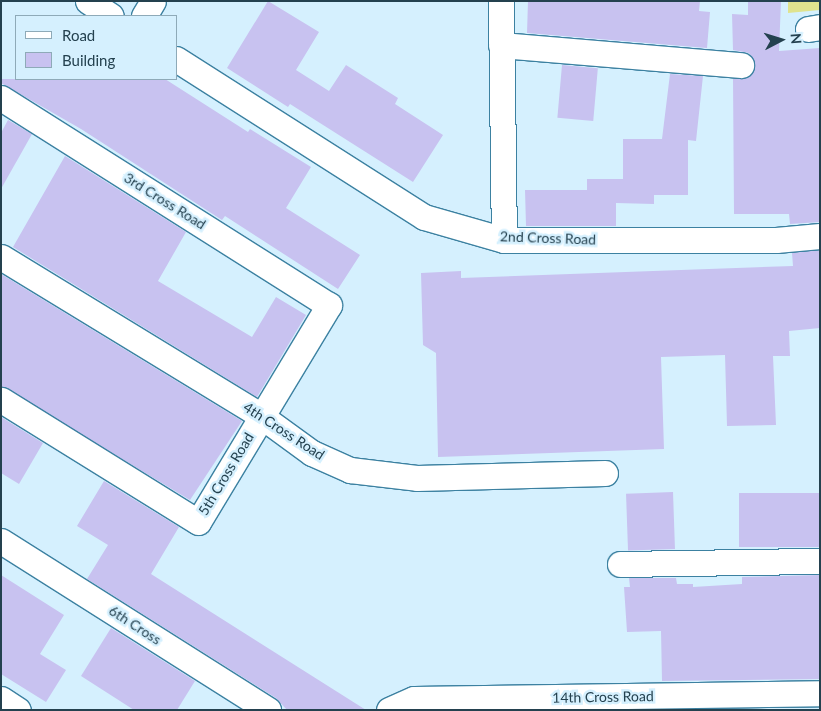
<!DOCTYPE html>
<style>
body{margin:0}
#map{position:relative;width:821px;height:711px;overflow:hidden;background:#d5f0fe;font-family:Lato,sans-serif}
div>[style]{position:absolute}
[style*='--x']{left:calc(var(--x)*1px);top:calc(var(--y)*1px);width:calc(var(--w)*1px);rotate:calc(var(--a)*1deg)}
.green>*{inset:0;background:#dfe38e}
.building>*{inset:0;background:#c8c2f0;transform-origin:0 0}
.roads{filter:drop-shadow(1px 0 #3c81a1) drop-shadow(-1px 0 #3c81a1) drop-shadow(0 1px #3c81a1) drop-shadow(0 -1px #3c81a1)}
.minor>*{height:25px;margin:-12.5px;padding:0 12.5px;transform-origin:12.5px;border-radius:12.5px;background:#fff}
span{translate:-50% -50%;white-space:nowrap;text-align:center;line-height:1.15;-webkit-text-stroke:5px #d5f0fe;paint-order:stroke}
.street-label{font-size:14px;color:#24414f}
.frame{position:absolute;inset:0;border:2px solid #24414f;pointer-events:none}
.legend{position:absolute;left:15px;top:15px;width:162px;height:65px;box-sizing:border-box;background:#d5f0fe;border:1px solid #8eaab8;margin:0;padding:6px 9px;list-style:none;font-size:15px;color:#24414f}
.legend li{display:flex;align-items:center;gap:10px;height:25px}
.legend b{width:25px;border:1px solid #8eaab8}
.north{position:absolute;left:756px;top:15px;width:50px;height:50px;-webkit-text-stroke:4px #d5f0fe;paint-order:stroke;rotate:85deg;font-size:14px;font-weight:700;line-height:20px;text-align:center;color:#24414f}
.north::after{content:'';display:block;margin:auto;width:18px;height:22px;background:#24414f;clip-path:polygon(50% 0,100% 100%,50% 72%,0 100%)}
</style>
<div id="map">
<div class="green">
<i style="clip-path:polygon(788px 1px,820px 1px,820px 10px,788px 13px)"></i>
</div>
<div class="building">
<i style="clip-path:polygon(268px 1px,319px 32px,296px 70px,329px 91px,346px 65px,398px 98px,395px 104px,443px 135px,413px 182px,290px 104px,288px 107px,227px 68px)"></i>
<i style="clip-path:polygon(528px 1px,700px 1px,699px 11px,710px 12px,707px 48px,527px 33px)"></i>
<i style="clip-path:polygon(748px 1px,781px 1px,779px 51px,820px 48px,820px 222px,790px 224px,789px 214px,734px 214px,733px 79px,748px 78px,755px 66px,749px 53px,733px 50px,732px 14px,748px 15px)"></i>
<i style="left:562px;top:65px;width:36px;height:53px;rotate:5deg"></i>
<i style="clip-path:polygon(670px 74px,703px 76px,696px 141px,688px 140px,688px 195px,654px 195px,654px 204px,616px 203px,616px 226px,526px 226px,525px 190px,587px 190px,587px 179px,623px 179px,623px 139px,662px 139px)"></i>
<i style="clip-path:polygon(1px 79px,165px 79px,248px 132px,250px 129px,311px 167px,286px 208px,360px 255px,338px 289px,225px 216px,222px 220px,81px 129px,1px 83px)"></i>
<i style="clip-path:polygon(8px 120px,32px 134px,1px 189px,1px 133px)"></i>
<i style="clip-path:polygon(65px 156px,186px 232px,158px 281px,252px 337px,276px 297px,306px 315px,257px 397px,13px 247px)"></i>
<i style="clip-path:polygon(820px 250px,820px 328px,789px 331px,790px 356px,773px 356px,776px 425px,727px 426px,725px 355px,661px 357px,664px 449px,438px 457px,436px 353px,423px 345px,421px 273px,461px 271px,461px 278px,793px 266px,792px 253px)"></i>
<i style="clip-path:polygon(1px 274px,242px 421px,190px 500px,1px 386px)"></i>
<i style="clip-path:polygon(1px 417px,43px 443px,19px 484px,1px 473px)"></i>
<i style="clip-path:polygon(104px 481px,179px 527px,151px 574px,366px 710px,287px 710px,276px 698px,87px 579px,108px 545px,77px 526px)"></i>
<i style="left:673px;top:492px;width:57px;height:47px;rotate:88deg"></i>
<i style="left:820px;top:493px;width:54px;height:81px;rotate:90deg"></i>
<i style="clip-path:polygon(1px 575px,64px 615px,40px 654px,66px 670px,46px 702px,1px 674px)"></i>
<i style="clip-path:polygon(820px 575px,820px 679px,662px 681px,661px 631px,627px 632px,624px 587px,630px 587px,629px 578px,676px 578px,677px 584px,693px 584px,693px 587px,742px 584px,742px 577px)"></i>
<i style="clip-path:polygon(111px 628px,195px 681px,177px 710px,134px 710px,81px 676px)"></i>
</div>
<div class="roads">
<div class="minor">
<i style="--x:88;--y:1;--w:27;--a:33"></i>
<i style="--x:501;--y:1;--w:239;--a:89.3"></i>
<i style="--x:144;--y:16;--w:17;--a:-59"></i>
<i style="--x:808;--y:29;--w:12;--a:-9"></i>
<i style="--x:501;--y:45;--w:241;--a:4.8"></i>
<i style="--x:176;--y:59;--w:294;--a:32.5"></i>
<i style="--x:424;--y:217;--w:83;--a:16"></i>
<i style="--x:504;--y:240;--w:272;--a:0"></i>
<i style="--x:776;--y:240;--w:44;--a:-5.2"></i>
<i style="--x:1;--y:98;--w:388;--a:32.3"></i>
<i style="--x:329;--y:305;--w:253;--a:121.1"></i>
<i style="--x:198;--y:522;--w:232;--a:-148.2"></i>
<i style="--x:1;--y:257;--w:305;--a:31.4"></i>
<i style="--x:261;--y:416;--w:63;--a:36"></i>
<i style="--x:312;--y:453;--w:42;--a:24.1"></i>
<i style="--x:350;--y:470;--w:67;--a:6.8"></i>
<i style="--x:417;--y:478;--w:188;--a:-1.5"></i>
<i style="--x:1;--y:541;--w:316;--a:32.3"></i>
<i style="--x:620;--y:564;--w:200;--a:-0.9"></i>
<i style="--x:1;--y:699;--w:20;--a:33"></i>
<i style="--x:389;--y:710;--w:27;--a:-24"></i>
<i style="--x:414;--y:699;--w:406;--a:-0.8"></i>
</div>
</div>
<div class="street-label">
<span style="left:165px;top:201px;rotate:32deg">3rd Cross Road</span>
<span style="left:548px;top:238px;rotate:2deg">2nd Cross Road</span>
<span style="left:284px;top:431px;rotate:33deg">4th Cross Road</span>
<span style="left:226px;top:474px;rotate:-59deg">5th Cross Road</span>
<span style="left:135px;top:625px;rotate:33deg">6th Cross</span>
<span style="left:603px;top:697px;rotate:-1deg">14th Cross Road</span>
</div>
<div class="frame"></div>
<ul class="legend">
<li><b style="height:6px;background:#fff"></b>Road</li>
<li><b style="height:14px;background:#c8c2f0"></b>Building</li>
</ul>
<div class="north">N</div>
</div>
